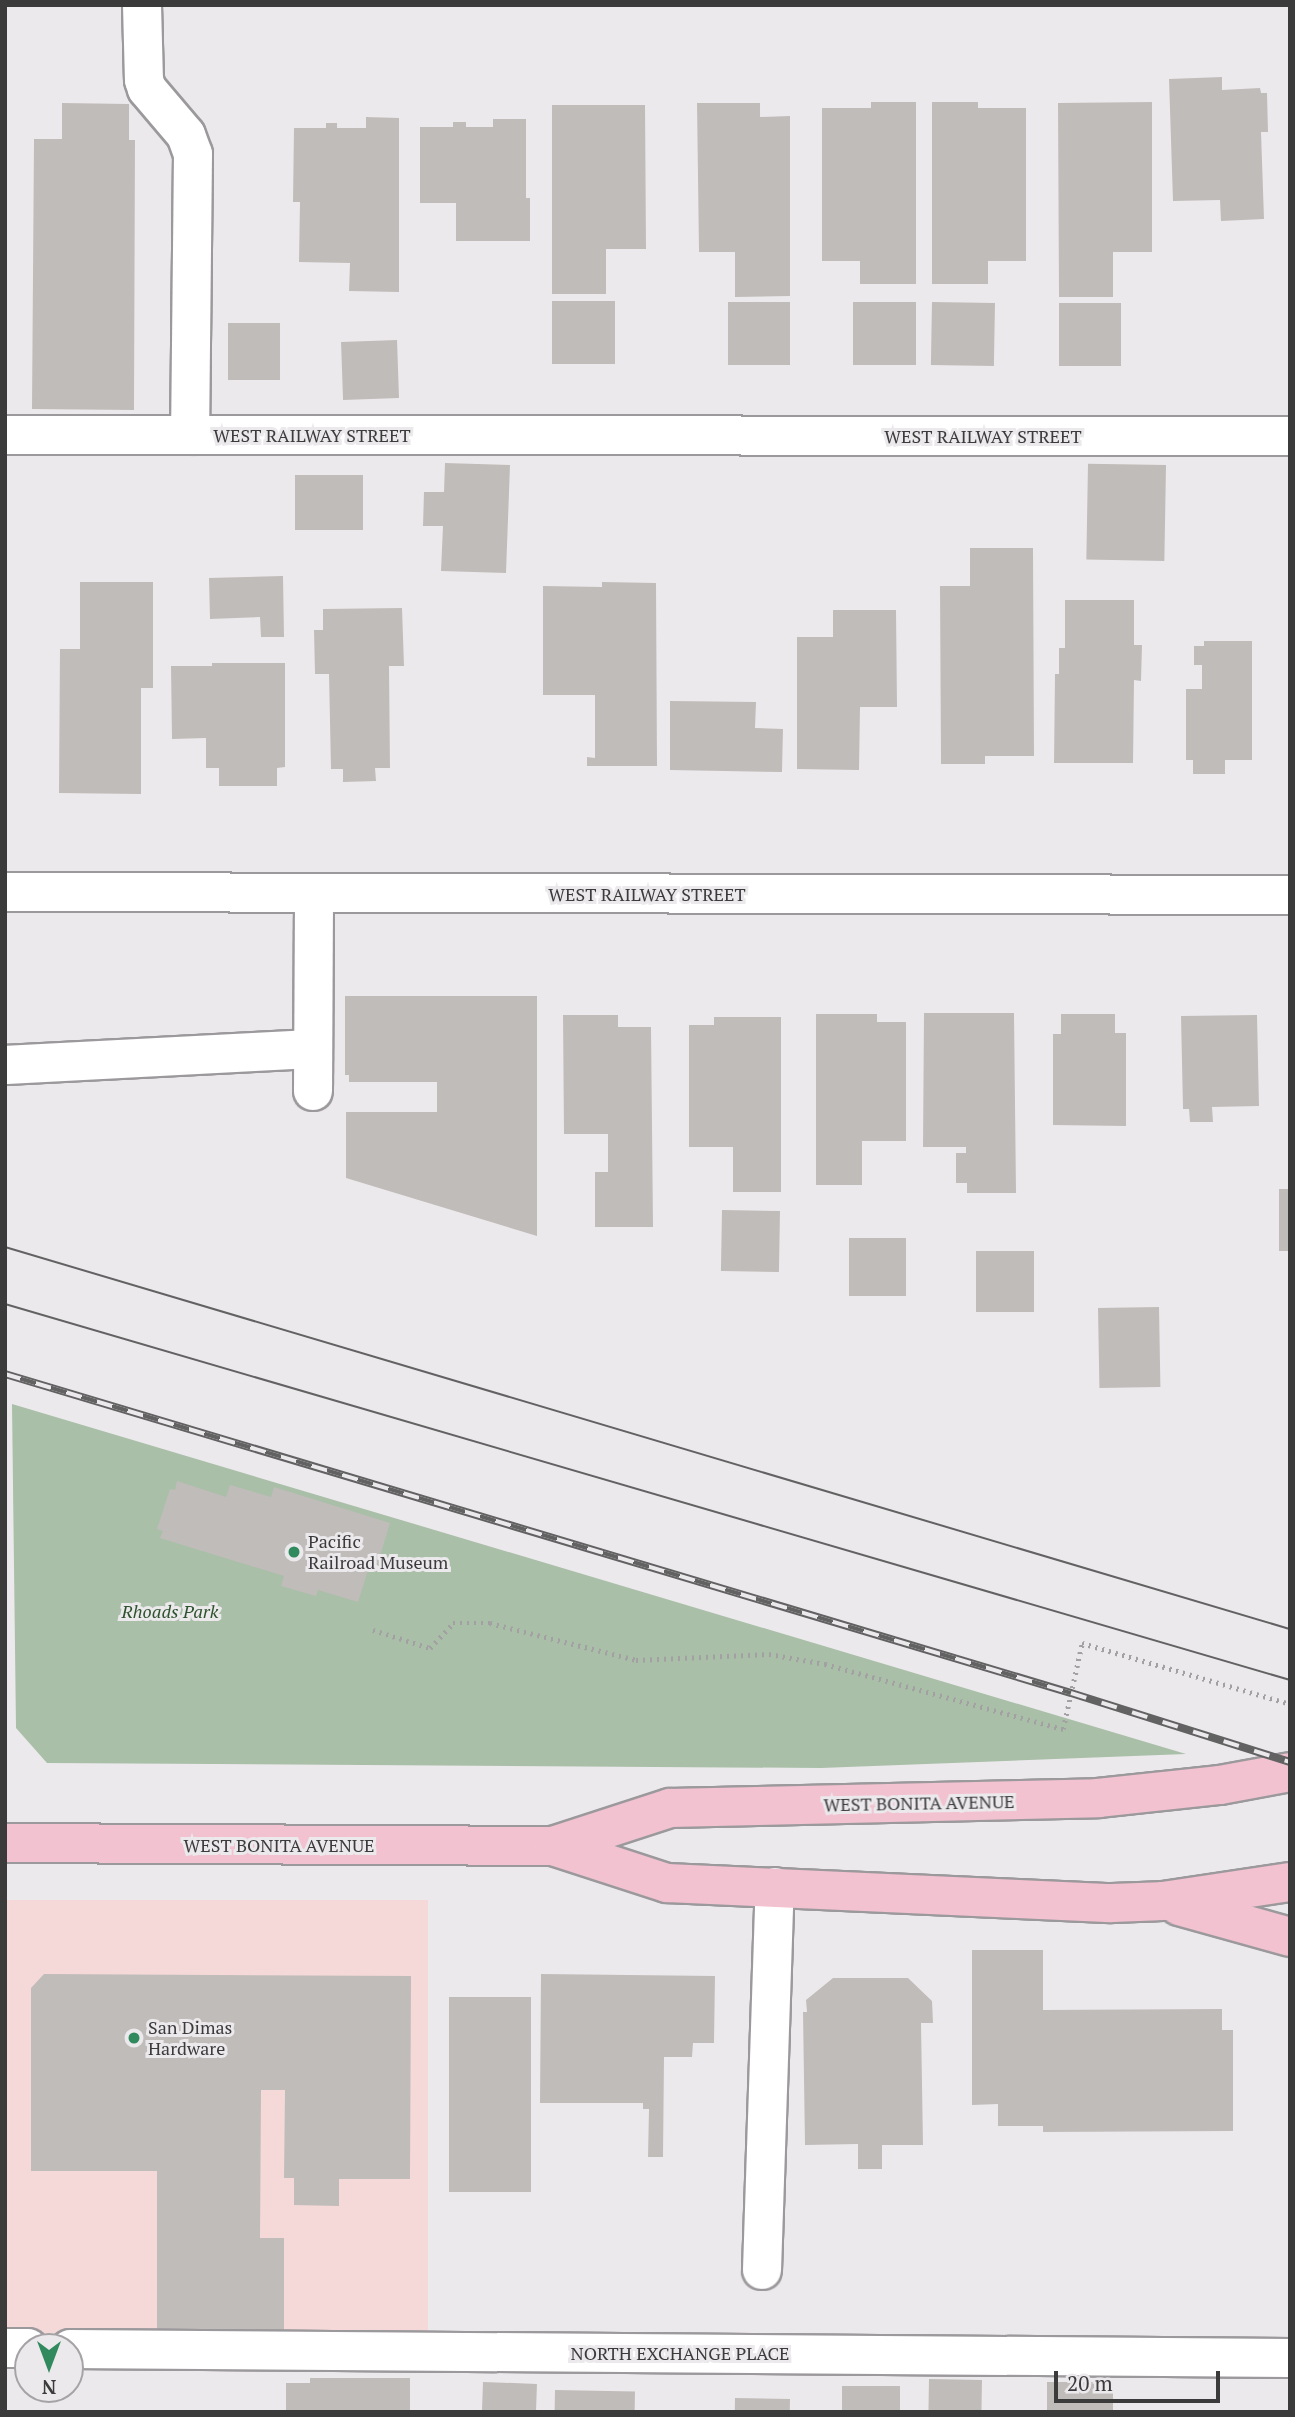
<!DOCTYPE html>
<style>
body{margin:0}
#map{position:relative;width:1295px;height:2417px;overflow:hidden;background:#ece9ec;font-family:"PT Serif",serif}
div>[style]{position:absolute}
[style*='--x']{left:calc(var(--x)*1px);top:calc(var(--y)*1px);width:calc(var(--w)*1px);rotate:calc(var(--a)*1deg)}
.commercial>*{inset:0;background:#f4d9d8;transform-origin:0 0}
.green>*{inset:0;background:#a9bfa8}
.building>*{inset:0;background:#c0bcb9;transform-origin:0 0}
.path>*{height:4.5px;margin-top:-2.25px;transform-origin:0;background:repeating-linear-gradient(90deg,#a2a0a2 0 2px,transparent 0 7px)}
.roads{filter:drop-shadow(2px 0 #9c999c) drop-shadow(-2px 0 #9c999c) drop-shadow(0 2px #9c999c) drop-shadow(0 -2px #9c999c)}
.minor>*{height:38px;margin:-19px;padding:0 19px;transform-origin:19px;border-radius:19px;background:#fff}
.major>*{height:38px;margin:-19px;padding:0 19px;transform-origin:19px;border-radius:19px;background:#f2c2d0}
.tram>*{height:2px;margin:-1px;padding:0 1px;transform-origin:1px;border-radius:1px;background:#636263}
.rail>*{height:8px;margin-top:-4px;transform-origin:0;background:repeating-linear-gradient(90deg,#ece9ec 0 16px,#636263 0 32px);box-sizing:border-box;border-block:2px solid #636263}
.dots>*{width:19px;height:19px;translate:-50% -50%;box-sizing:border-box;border:4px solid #ece9ec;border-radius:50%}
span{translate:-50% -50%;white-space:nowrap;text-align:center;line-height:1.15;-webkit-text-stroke:6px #ece9ec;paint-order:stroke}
.street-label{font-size:18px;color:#3c3b3c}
.poi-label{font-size:18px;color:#3c3b3c}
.left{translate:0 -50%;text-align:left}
.park-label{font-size:18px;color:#2d532d;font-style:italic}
.frame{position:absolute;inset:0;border:7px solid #3c3b3c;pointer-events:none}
.north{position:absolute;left:14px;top:2333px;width:70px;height:70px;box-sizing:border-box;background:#ece9ec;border:2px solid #a6a3a6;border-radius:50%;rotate:180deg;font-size:19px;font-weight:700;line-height:28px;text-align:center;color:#3c3b3c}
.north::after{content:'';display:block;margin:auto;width:24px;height:32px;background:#31895e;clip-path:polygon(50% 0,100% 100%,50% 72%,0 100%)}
.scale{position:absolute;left:1054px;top:2371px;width:166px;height:32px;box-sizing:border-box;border:4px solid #3c3b3c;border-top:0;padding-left:9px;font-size:21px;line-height:24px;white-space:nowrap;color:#3c3b3c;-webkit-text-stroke:5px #ece9ec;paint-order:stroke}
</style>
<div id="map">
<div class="commercial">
<i style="left:5px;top:1900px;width:423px;height:434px"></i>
</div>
<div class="green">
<i style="clip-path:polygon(12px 1404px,1186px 1754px,821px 1768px,47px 1763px,16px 1728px)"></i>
</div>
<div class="building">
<i style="clip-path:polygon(1222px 77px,1222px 90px,1260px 88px,1261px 93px,1267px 93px,1268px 132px,1261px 132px,1264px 219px,1221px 221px,1220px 200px,1173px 201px,1169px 79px)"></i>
<i style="clip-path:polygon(871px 102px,916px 102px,916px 284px,860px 284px,860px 261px,822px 261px,822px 108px,871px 108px)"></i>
<i style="clip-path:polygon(932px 102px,978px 102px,978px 108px,1026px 108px,1026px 261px,988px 261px,988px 284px,932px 284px)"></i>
<i style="clip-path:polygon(1152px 102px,1152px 252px,1113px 252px,1113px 297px,1059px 297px,1058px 103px)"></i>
<i style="clip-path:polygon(62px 103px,129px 104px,129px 140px,135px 140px,134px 410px,32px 409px,34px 139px,62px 139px)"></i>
<i style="clip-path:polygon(697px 103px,760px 103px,760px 117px,790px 116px,790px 296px,735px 297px,735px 252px,699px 252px)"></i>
<i style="clip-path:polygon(552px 105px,645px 105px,646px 249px,606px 249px,606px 294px,552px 294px)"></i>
<i style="clip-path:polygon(366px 117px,399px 118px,399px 292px,349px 291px,350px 263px,299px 262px,300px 202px,293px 202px,294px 128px,326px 128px,326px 123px,337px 123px,337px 128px,366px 128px)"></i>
<i style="clip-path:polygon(493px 119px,526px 119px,526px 198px,530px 198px,530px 241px,456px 241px,456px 203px,420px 203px,420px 127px,453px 127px,453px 122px,466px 122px,466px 127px,493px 127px)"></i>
<i style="left:552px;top:301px;width:63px;height:63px"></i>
<i style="left:728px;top:302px;width:62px;height:63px"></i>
<i style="left:853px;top:302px;width:63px;height:63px"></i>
<i style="left:932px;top:302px;width:63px;height:63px;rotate:1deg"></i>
<i style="left:1059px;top:303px;width:62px;height:63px"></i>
<i style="left:280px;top:323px;width:57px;height:52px;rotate:90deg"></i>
<i style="left:397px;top:340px;width:58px;height:56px;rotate:88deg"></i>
<i style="clip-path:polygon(445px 463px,510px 465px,506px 573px,441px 571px,443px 526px,423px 526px,424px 492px,444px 492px)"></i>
<i style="left:1166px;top:465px;width:96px;height:78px;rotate:91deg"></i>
<i style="left:295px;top:475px;width:68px;height:55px"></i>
<i style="clip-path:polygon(970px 548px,1033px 548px,1034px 756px,985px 756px,985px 764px,941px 764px,940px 586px,970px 586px)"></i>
<i style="clip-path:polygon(283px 576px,284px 637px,261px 637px,260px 617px,210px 619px,209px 578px)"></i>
<i style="clip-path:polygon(80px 582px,153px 582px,153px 688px,141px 688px,141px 794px,59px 793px,60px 649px,80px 649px)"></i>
<i style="clip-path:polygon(602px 582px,656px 583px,657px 766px,587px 766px,587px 757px,595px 758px,595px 695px,543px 695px,543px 586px,602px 587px)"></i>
<i style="clip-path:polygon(1065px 600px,1134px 600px,1134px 645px,1142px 645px,1141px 681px,1134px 680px,1133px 763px,1054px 763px,1055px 674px,1059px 674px,1059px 648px,1065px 648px)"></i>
<i style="clip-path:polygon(402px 608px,404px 666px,389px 666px,390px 768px,375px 768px,376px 781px,343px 782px,343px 769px,331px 769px,329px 674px,315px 674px,314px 630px,323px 630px,323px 609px)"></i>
<i style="clip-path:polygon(833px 610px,896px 610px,897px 707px,860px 707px,859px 770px,797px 769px,797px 637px,833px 637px)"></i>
<i style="clip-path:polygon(1204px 641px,1252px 641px,1252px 760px,1225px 760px,1225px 774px,1193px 774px,1193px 760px,1186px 760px,1186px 689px,1202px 689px,1202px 665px,1194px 665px,1194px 646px,1204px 646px)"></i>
<i style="clip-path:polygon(212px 663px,285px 663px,285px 767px,277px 768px,277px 786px,219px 786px,219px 768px,206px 768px,206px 738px,172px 739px,171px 666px,212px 666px)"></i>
<i style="clip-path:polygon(670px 701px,756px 702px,755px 728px,783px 729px,782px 772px,670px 770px)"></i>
<i style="clip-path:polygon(345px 996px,537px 996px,537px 1236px,346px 1178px,346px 1112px,437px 1112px,437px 1082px,349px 1082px,349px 1075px,345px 1075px)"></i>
<i style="clip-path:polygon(924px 1013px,1014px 1013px,1016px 1193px,967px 1193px,967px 1183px,956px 1183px,956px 1153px,966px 1153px,966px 1147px,923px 1147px)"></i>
<i style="clip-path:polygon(816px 1014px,877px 1014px,877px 1022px,906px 1022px,906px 1141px,862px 1141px,862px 1185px,816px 1185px)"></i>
<i style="clip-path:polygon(1061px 1014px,1115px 1014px,1115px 1033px,1126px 1033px,1126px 1126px,1053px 1125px,1053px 1034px,1061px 1034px)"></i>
<i style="clip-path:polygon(563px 1015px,618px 1015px,618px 1027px,651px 1027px,653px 1227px,595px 1227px,595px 1172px,608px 1172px,608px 1134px,564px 1134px)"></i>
<i style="clip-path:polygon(1257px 1015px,1259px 1106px,1212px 1107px,1213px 1122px,1190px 1122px,1189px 1109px,1183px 1109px,1181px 1016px)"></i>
<i style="clip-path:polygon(714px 1017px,781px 1017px,781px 1192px,733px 1192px,733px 1147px,689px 1147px,689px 1025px,714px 1025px)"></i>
<i style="left:1279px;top:1189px;width:11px;height:62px"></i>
<i style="left:722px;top:1210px;width:58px;height:61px;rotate:1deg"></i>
<i style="left:849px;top:1238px;width:57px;height:58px"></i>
<i style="left:976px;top:1251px;width:58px;height:61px"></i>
<i style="left:1159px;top:1307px;width:80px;height:61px;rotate:89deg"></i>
<i style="clip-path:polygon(177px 1481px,226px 1497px,230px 1485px,271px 1497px,274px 1487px,390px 1523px,376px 1569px,369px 1567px,358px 1602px,318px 1590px,316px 1596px,281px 1586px,284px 1576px,160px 1538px,163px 1531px,157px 1529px,170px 1489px,175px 1490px)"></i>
<i style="clip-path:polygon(972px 1950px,1043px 1950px,1043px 2010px,1222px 2009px,1222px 2030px,1233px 2030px,1233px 2131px,1043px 2132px,1043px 2126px,998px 2126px,998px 2104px,972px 2105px)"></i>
<i style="clip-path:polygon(44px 1974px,411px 1976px,410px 2179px,339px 2179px,339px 2206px,294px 2205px,294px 2178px,284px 2178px,285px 2090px,261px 2090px,260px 2238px,284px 2238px,284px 2330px,157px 2330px,157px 2171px,31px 2171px,31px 1988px)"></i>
<i style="clip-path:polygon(541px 1974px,715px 1976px,714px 2043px,693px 2043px,692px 2057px,664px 2057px,663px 2157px,648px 2157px,649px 2109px,643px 2109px,643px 2103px,540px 2103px)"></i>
<i style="clip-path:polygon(833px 1978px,908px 1978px,932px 2001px,933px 2023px,921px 2023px,923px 2145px,882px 2145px,882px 2169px,858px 2169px,858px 2144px,805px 2145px,803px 2012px,807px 2012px,806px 2000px)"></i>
<i style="left:449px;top:1997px;width:82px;height:195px"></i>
<i style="clip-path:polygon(310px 2378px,410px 2378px,410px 2412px,286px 2412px,286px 2383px,310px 2383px)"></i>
<i style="left:929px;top:2379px;width:53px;height:33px;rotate:1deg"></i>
<i style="left:483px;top:2382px;width:54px;height:30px;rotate:2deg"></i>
<i style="left:1047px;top:2382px;width:66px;height:30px"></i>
<i style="left:842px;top:2386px;width:58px;height:26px"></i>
<i style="left:555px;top:2390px;width:80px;height:22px;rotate:1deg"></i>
<i style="left:735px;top:2398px;width:55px;height:14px;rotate:1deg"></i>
</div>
<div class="path">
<i style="--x:373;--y:1630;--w:60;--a:17.5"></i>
<i style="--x:430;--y:1648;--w:34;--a:-47"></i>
<i style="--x:453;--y:1623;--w:37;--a:0"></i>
<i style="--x:490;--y:1623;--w:151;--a:14.2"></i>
<i style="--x:636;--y:1660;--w:133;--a:-2.6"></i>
<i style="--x:769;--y:1654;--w:57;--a:10.1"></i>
<i style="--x:825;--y:1664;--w:247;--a:15.3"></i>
<i style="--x:1063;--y:1729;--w:88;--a:-77.5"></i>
<i style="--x:1082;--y:1643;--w:217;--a:16.3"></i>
</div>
<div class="roads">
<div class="minor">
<i style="--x:142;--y:5;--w:75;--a:88.5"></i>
<i style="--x:144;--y:80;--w:9;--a:72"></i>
<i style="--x:147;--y:89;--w:60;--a:49.7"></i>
<i style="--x:186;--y:135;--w:20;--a:70"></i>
<i style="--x:193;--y:154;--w:281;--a:90.6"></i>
<i style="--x:5;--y:435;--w:1285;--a:0.04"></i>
<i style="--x:5;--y:892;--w:1285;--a:0.13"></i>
<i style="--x:5;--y:1065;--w:307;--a:-3"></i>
<i style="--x:313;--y:1091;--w:198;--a:-89.7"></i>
<i style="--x:762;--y:2270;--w:383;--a:-88.1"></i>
<i style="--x:5;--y:2348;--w:23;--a:0"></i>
<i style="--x:70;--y:2349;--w:1220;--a:0.42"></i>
</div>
<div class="major">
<i style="--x:5;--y:1843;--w:548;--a:0.31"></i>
<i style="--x:553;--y:1846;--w:120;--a:18"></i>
<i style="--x:667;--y:1883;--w:445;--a:2.6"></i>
<i style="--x:1112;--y:1903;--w:51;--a:-2.2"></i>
<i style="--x:1163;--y:1901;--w:128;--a:-8.5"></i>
<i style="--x:553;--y:1846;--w:123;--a:-18"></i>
<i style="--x:670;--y:1808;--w:428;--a:-1.3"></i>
<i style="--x:1098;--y:1798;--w:123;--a:-6.1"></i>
<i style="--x:1220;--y:1785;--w:71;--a:-10.5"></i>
<i style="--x:1179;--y:1906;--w:115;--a:15.6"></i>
</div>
</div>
<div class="tram">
<i style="--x:5;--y:1247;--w:1341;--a:16.56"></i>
<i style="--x:5;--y:1304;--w:1339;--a:16.31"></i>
</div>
<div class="rail">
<i style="--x:5;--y:1374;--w:1113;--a:16.66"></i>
<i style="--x:1071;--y:1693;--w:230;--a:17.5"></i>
</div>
<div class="dots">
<i style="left:294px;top:1552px;background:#31895e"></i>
<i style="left:134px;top:2038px;background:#31895e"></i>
</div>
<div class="street-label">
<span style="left:312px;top:435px">WEST RAILWAY STREET</span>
<span style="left:983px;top:436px">WEST RAILWAY STREET</span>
<span style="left:647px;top:894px">WEST RAILWAY STREET</span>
<span style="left:919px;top:1803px;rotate:-1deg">WEST BONITA AVENUE</span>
<span style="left:279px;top:1845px">WEST BONITA AVENUE</span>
<span style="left:680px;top:2353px">NORTH EXCHANGE PLACE</span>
</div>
<div class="poi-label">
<span class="left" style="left:308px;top:1552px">Pacific<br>Railroad Museum</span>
<span class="left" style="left:148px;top:2038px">San Dimas<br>Hardware</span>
</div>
<div class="park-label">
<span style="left:170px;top:1611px">Rhoads Park</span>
</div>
<div class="frame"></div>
<div class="north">N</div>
<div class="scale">20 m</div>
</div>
